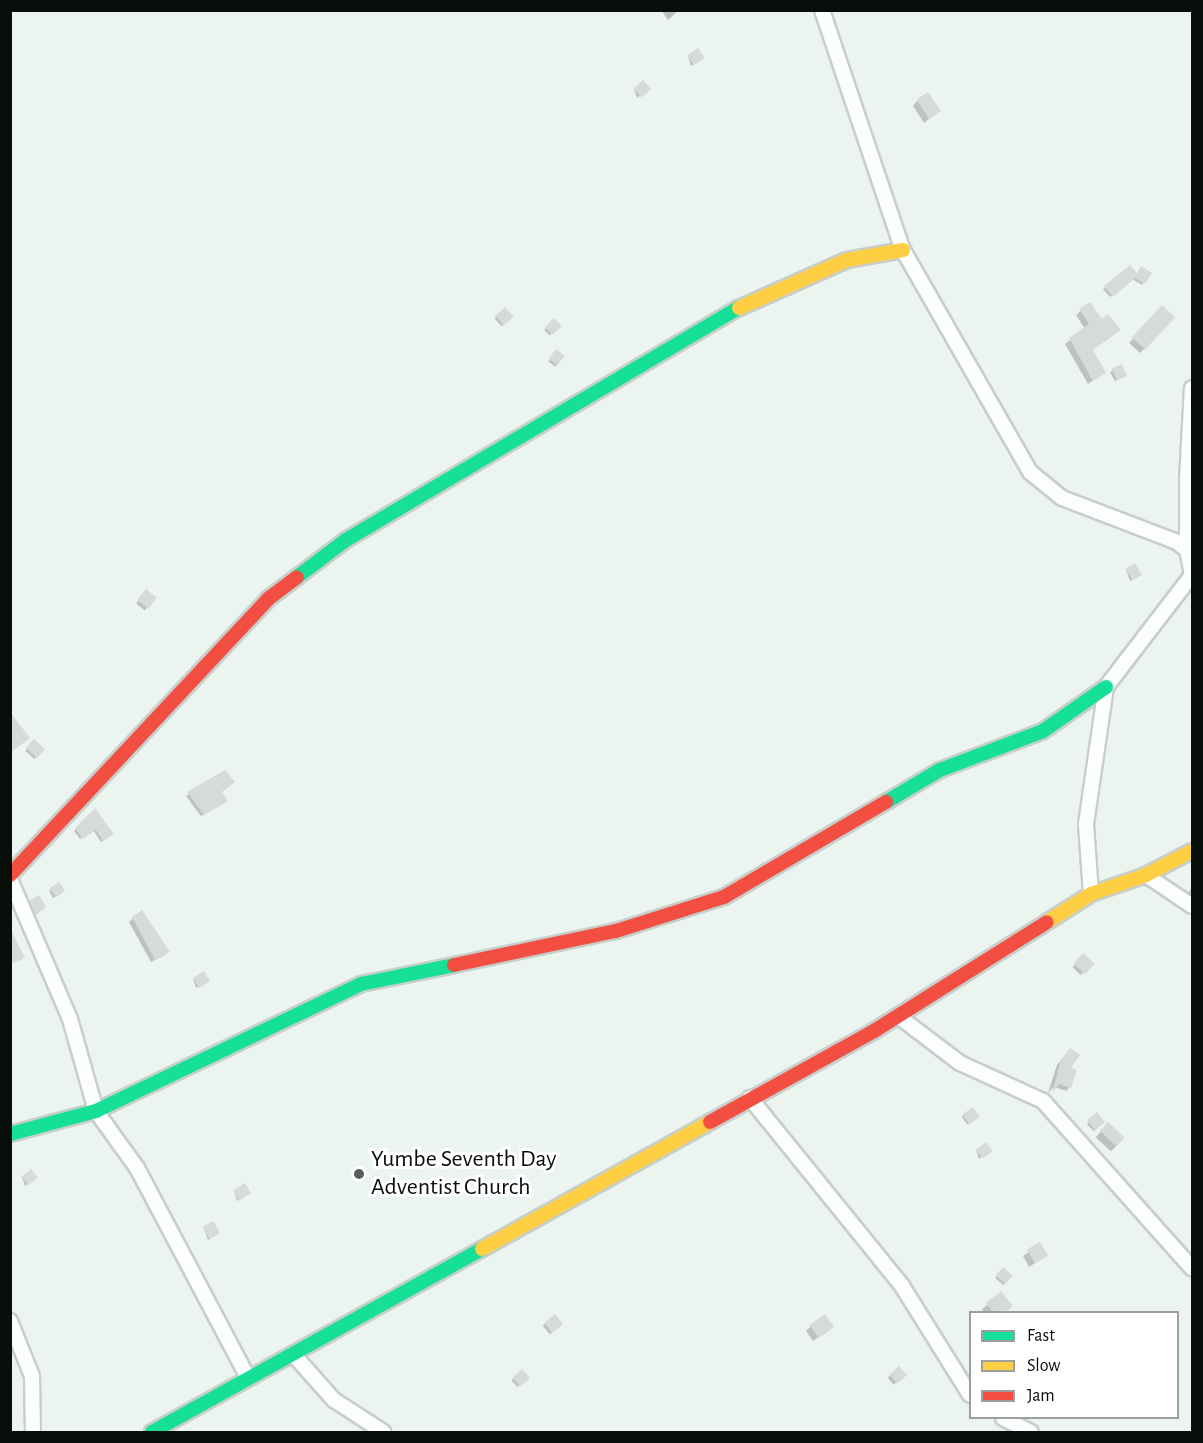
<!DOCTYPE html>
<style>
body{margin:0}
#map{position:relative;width:1203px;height:1443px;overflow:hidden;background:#ecf4ef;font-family:"Alegreya Sans",sans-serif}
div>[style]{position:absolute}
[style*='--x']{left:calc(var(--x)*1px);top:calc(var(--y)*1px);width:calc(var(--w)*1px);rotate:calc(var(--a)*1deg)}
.shadow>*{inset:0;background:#0003;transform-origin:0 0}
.building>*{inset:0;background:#d4dbd8;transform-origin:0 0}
.roads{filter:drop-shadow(2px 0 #c8cfcb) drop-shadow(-2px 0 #c8cfcb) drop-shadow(0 2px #c8cfcb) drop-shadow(0 -2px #c8cfcb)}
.street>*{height:14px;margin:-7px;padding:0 7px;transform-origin:7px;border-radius:7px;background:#fcfdfd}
.fast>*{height:14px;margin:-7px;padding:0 7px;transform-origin:7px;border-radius:7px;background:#16e098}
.slow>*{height:14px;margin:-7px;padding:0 7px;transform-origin:7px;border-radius:7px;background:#ffcf43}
.jam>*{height:14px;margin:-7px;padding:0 7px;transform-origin:7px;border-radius:7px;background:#f24e42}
.dots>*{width:16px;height:16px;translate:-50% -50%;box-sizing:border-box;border:3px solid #fff;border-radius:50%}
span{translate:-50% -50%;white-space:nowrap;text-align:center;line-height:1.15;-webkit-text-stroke:6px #fff;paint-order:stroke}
.poi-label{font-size:24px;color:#080e0a}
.left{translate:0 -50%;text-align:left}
.frame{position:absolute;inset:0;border:12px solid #080e0a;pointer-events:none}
.legend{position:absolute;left:969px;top:1311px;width:210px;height:108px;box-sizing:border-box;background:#fff;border:2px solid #9c9f9d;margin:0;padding:8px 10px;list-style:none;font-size:18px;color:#080e0a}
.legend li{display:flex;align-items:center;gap:12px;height:30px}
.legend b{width:30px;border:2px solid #9c9f9d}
</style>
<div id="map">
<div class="shadow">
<i style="clip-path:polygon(661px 10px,679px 10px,668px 20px)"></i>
<i style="clip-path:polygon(688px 56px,701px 59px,691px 66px)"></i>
<i style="clip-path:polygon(634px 89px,647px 91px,637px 98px)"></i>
<i style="clip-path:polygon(917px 101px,939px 111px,924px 123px,913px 106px)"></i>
<i style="clip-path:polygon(1129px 267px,1136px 275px,1150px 274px,1142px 285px,1132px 279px,1110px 297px,1103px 289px)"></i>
<i style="clip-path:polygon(1089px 304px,1091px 351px,1104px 373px,1088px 384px,1065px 344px,1085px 329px,1076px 315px)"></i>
<i style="left:505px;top:309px;width:11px;height:14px;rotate:49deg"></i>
<i style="clip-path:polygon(1158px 312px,1145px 348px,1140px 353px,1129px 343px)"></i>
<i style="left:554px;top:320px;width:8px;height:14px;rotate:45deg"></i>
<i style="left:556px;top:351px;width:9px;height:13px;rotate:36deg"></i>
<i style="clip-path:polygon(1121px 366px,1125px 376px,1115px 381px,1110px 372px)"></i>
<i style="clip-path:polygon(1126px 570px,1138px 577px,1130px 581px)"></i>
<i style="left:146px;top:591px;width:11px;height:16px;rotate:38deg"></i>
<i style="left:34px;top:741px;width:12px;height:13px;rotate:42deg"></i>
<i style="clip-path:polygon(225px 772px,220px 792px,224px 803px,201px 816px,186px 796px)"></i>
<i style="clip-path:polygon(95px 810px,110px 836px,101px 842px,93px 830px,80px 839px,74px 831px)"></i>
<i style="clip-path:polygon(59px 884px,61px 893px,53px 898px,49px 891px)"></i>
<i style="clip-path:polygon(1192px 888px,1192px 902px,1191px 902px,1188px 893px)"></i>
<i style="clip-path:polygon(30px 903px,43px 909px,33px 915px)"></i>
<i style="clip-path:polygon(133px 918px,168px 951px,165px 955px,151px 962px,129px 922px)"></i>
<i style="left:1084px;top:956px;width:11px;height:16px;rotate:45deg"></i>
<i style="clip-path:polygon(193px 978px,208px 981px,196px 988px)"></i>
<i style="clip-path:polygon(1070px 1050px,1070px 1087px,1066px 1091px,1054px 1087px,1048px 1093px,1057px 1065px)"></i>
<i style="left:972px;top:1109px;width:10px;height:13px;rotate:53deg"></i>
<i style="left:1096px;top:1115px;width:10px;height:13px;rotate:45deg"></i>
<i style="left:1108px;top:1124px;width:21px;height:18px;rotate:43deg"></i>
<i style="clip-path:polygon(976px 1150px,989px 1152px,979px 1159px)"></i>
<i style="clip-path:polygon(22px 1177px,34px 1180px,25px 1186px)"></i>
<i style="clip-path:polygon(234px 1191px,247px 1195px,237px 1201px)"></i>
<i style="clip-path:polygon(204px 1228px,216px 1235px,208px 1240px)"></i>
<i style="clip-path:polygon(1040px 1244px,1046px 1256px,1029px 1267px,1023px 1256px)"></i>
<i style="left:1003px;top:1269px;width:11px;height:12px;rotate:41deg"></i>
<i style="clip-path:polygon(1001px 1294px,1011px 1306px,1004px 1312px,984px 1312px,982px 1309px)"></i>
<i style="left:554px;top:1316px;width:11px;height:15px;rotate:49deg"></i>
<i style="clip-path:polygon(811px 1326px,827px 1331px,813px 1341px,806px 1331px)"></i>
<i style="left:899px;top:1368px;width:9px;height:15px;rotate:49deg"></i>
<i style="left:522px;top:1371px;width:9px;height:14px;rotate:49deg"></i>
</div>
<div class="building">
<i style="left:698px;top:48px;width:12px;height:13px;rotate:55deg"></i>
<i style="left:643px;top:80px;width:12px;height:13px;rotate:48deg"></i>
<i style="left:928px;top:92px;width:23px;height:14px;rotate:56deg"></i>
<i style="clip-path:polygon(1130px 265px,1137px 273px,1141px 266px,1152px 273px,1145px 284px,1135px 278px,1113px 297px,1104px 286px)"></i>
<i style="clip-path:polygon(1090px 302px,1102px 319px,1108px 314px,1121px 330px,1093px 350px,1106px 373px,1093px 381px,1069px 338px,1089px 324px,1079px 309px)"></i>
<i style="left:1162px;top:305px;width:18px;height:44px;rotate:43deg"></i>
<i style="left:505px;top:307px;width:13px;height:13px;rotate:48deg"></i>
<i style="left:554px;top:318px;width:11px;height:13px;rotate:45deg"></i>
<i style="left:556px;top:349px;width:11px;height:12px;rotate:38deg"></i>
<i style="left:1122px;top:364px;width:13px;height:11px;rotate:67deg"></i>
<i style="left:1135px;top:563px;width:14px;height:11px;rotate:60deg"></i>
<i style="left:146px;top:589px;width:14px;height:14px;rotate:39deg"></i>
<i style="clip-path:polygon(10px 712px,30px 738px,10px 753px)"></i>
<i style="left:34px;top:739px;width:15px;height:12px;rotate:42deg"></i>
<i style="clip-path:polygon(225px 770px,235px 782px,222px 792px,228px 801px,204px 815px,187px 792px)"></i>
<i style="clip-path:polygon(95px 808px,114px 834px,103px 841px,96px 830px,83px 839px,75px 828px)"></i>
<i style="left:59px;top:882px;width:11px;height:11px;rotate:56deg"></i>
<i style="clip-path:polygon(39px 895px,46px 907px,36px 915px,29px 901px)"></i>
<i style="clip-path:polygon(142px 910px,170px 952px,155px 960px,132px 917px)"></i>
<i style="clip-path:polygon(10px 928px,25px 958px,10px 964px)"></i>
<i style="left:1083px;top:953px;width:16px;height:14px;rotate:43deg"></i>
<i style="left:204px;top:971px;width:12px;height:13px;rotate:59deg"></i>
<i style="clip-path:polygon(1070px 1048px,1080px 1055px,1071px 1068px,1077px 1070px,1071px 1088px,1059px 1084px,1052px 1094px,1061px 1060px)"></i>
<i style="left:973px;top:1107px;width:12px;height:13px;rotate:55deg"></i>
<i style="left:1097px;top:1112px;width:13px;height:13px;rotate:51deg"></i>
<i style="left:1108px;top:1122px;width:23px;height:12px;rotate:43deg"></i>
<i style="left:986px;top:1142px;width:11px;height:13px;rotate:52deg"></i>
<i style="left:31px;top:1169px;width:11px;height:12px;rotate:52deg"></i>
<i style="left:245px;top:1183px;width:12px;height:14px;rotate:59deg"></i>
<i style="left:213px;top:1221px;width:14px;height:12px;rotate:60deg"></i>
<i style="left:1040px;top:1242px;width:16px;height:15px;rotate:60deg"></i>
<i style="left:1003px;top:1267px;width:13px;height:11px;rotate:42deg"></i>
<i style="clip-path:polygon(1001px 1291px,1013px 1306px,1005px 1312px,993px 1312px,986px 1303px)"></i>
<i style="left:555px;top:1314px;width:13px;height:14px;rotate:51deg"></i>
<i style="left:825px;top:1314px;width:16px;height:19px;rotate:55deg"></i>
<i style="left:899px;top:1366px;width:12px;height:13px;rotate:48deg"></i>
<i style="left:522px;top:1369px;width:12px;height:13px;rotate:48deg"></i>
</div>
<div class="roads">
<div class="street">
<i style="--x:822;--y:10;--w:253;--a:71.4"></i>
<i style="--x:903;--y:250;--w:256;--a:60.2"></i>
<i style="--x:1030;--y:472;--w:41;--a:39.1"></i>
<i style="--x:1062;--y:498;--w:123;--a:20.9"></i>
<i style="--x:1177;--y:542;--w:13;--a:39"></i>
<i style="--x:1146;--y:875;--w:55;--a:34"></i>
<i style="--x:10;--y:879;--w:152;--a:66.8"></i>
<i style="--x:70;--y:1019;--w:96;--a:74.2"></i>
<i style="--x:96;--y:1111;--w:70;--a:54.3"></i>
<i style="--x:137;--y:1168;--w:238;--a:62.1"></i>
<i style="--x:1091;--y:894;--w:70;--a:-94.1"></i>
<i style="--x:1086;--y:824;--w:138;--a:-81.7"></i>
<i style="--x:1106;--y:687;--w:141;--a:-52.5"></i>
<i style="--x:1192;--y:575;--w:25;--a:-101"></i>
<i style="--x:1187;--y:550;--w:70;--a:-90"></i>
<i style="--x:1187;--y:480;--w:92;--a:-86.9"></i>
<i style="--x:898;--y:1016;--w:78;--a:37.2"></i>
<i style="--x:960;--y:1063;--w:91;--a:24.6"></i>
<i style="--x:1043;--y:1101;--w:224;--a:48.3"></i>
<i style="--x:750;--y:1098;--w:242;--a:51"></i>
<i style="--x:902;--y:1286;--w:128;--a:58"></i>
<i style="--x:10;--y:1321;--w:59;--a:68.2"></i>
<i style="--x:32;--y:1376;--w:56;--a:89"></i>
<i style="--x:293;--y:1354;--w:62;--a:48.3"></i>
<i style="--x:334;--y:1400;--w:59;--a:33.1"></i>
<i style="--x:1003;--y:1418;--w:31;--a:27"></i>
</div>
<div class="fast">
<i style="--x:297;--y:577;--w:61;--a:-37.1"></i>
<i style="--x:346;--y:540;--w:456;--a:-30.6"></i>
<i style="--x:886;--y:802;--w:63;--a:-30.7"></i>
<i style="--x:940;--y:770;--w:110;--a:-20.7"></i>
<i style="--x:1043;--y:731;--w:77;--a:-34.9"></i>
<i style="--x:10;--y:1134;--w:89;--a:-15"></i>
<i style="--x:96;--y:1111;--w:294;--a:-25.6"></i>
<i style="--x:361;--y:984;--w:95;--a:-11.5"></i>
<i style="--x:152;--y:1432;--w:377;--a:-29"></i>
</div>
<div class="slow">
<i style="--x:739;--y:308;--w:118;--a:-24"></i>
<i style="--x:847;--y:260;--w:57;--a:-10.1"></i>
<i style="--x:1047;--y:922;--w:52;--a:-32.5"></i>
<i style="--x:1091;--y:894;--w:58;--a:-19.1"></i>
<i style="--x:1146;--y:875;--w:52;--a:-27.6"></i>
<i style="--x:482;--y:1249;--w:261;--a:-29.1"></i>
</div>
<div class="jam">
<i style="--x:10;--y:875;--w:378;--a:-46.9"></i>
<i style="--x:268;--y:599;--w:36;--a:-37"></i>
<i style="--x:454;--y:965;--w:166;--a:-11.9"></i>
<i style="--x:616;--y:931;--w:113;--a:-17.5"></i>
<i style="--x:724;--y:897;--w:188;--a:-30.4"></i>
<i style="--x:710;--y:1122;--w:188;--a:-29"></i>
<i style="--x:874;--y:1031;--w:204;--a:-32.2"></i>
</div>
</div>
<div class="dots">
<i style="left:359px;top:1174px;background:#585e5a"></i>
</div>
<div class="poi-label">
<span class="left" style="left:371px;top:1174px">Yumbe Seventh Day<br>Adventist Church</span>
</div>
<div class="frame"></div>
<ul class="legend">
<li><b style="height:8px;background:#16e098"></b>Fast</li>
<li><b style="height:8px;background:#ffcf43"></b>Slow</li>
<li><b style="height:8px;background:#f24e42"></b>Jam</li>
</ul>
</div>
